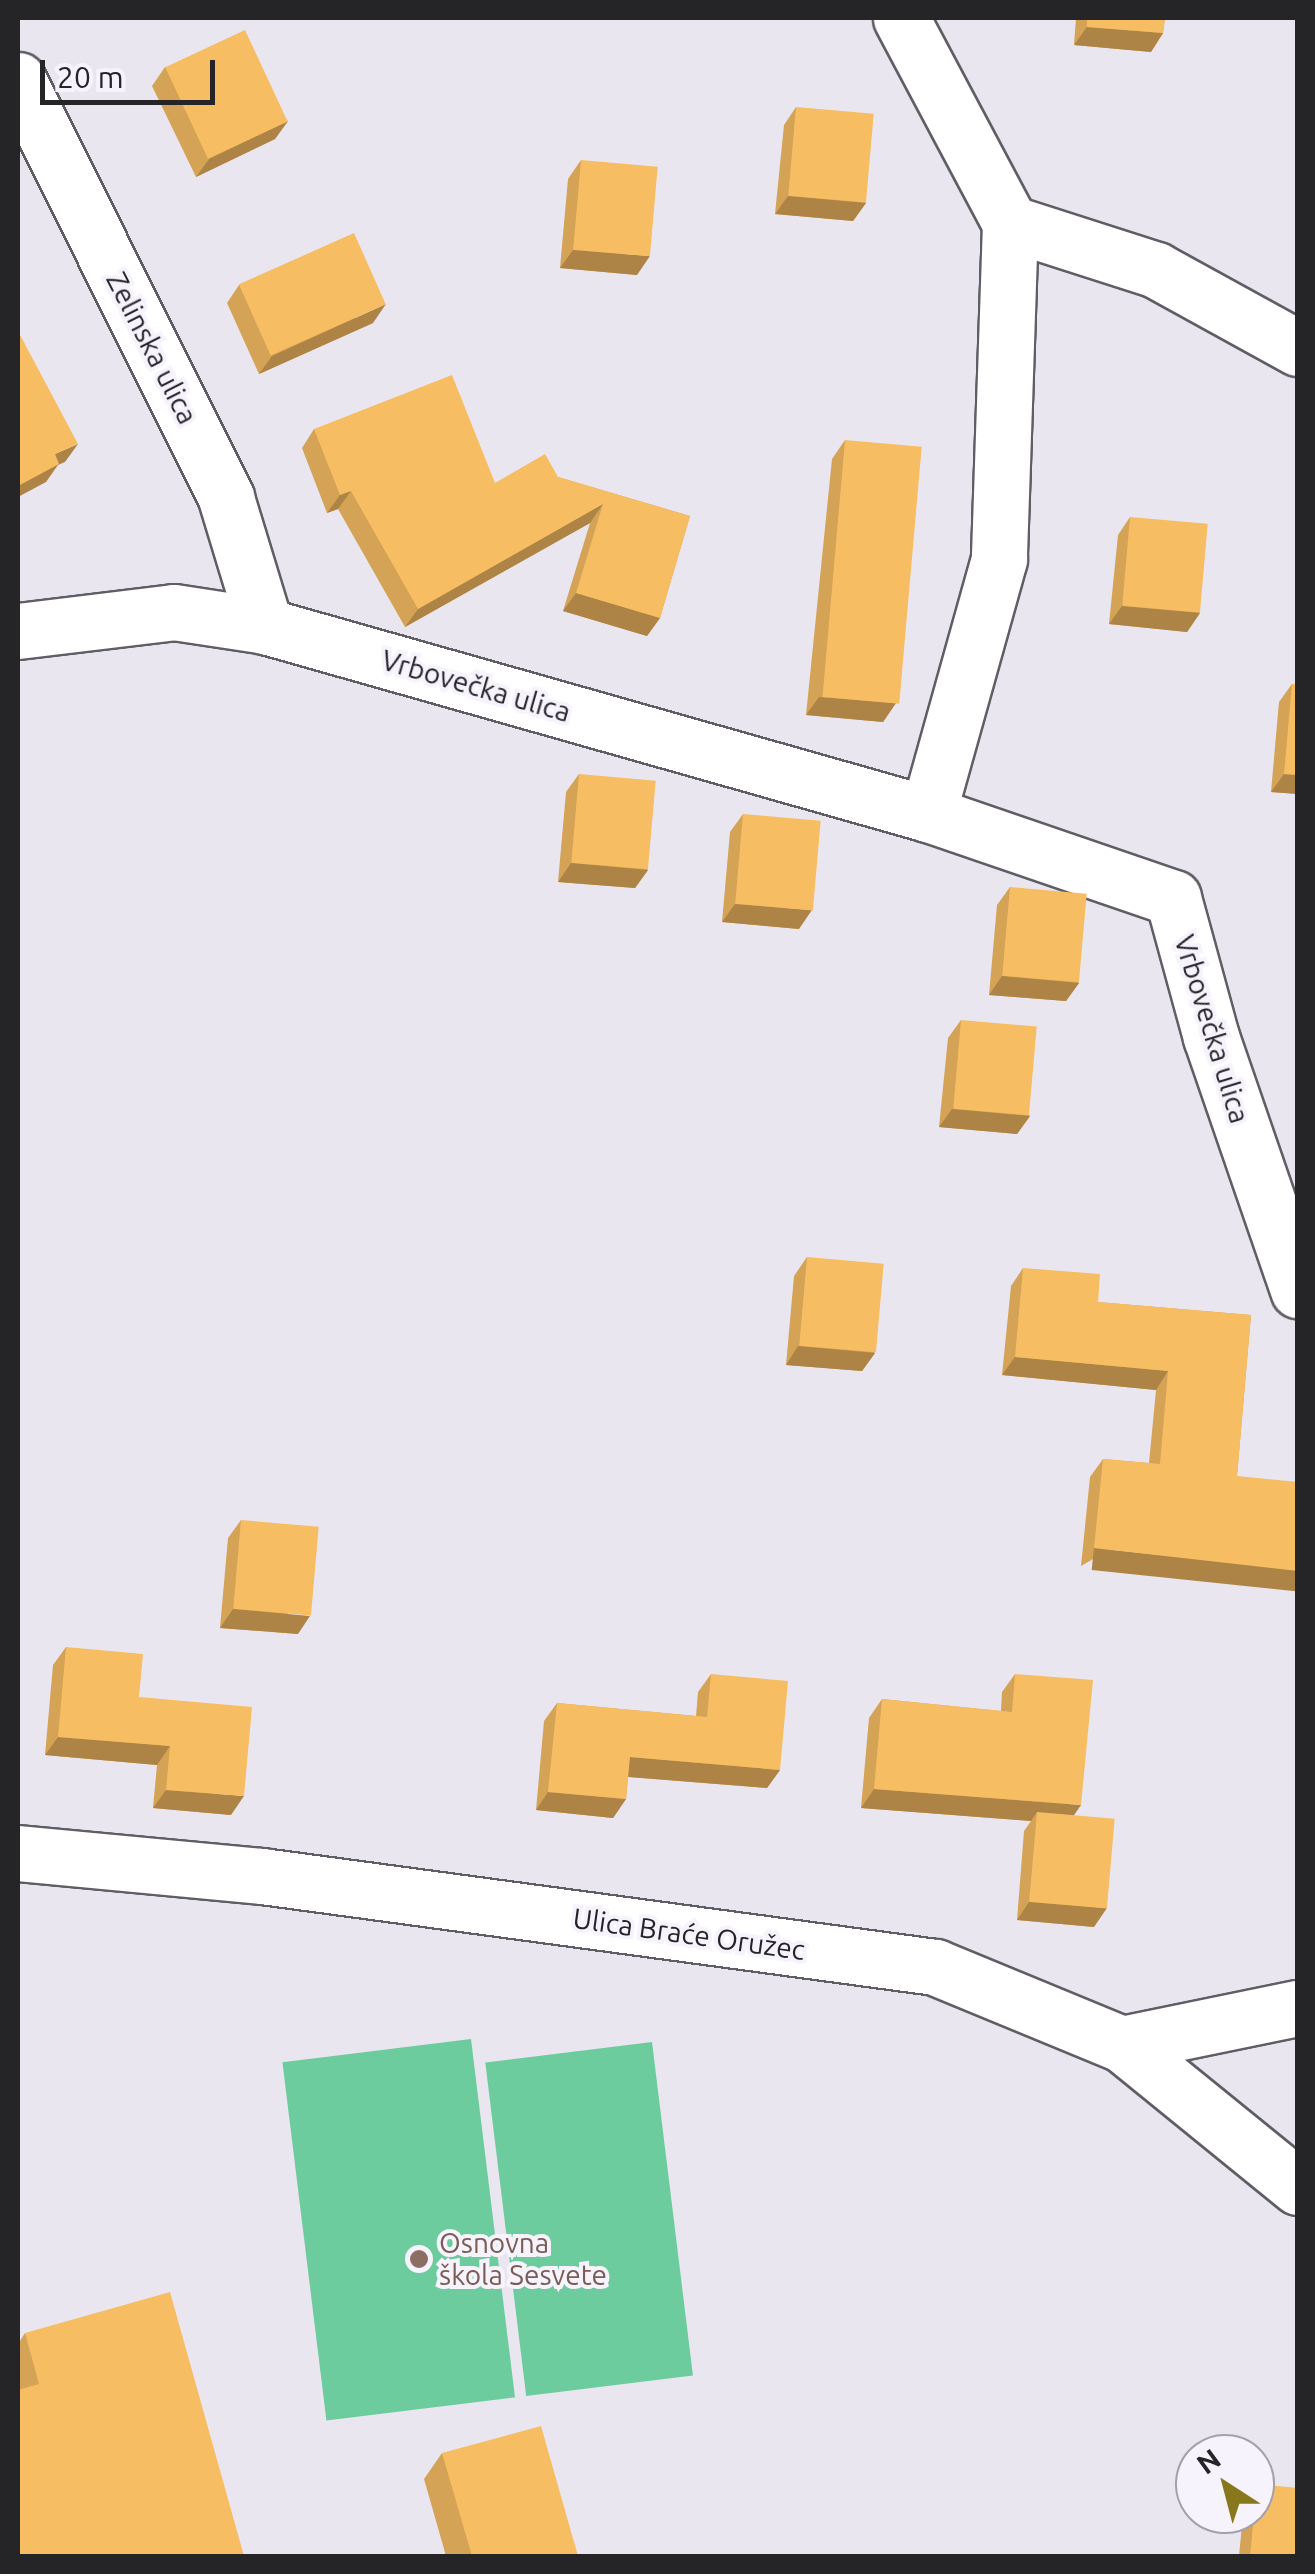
<!DOCTYPE html>
<meta charset="utf-8">
<style>
body{margin:0}
#map{position:relative;width:1315px;height:2574px;overflow:hidden;background:#eae6f0;font-family:Ubuntu,sans-serif}
div>[style]{position:absolute}
[style*='--x']{left:calc(var(--x)*1px);top:calc(var(--y)*1px);width:calc(var(--w)*1px);rotate:calc(var(--a)*1deg)}
.green>*{inset:0;background:#6dcc9e;transform-origin:0 0}
.roads{filter:drop-shadow(2px 0 #605d65) drop-shadow(-2px 0 #605d65) drop-shadow(0 2px #605d65) drop-shadow(0 -2px #605d65)}
.minor>*{height:55px;margin:-27.5px;padding:0 27.5px;transform-origin:27.5px;border-radius:27.5px;background:#fff}
.wall>*{inset:0;background:#d4a355}
.shaded-wall>*{inset:0;background:#ad8445;transform-origin:0 0}
.building>*{inset:0;background:#f7bd63;transform-origin:0 0}
.dots>*{width:28px;height:28px;translate:-50% -50%;box-sizing:border-box;border:5px solid #f7f3fd;border-radius:50%}
span{translate:-50% -50%;white-space:nowrap;text-align:center;line-height:1.15;-webkit-text-stroke:8px #f7f3fd;paint-order:stroke}
.street-label{font-size:28px;color:#252427}
.education-label{font-size:28px;color:#785e54}
.left{translate:0 -50%;text-align:left}
.frame{position:absolute;inset:0;border:20px solid #252427;pointer-events:none}
.north{position:absolute;left:1175px;top:2434px;width:100px;height:100px;box-sizing:border-box;background:#f7f3fd;border:2px solid #a3a0a7;border-radius:50%;rotate:324deg;font-size:28px;font-weight:700;line-height:40px;text-align:center;color:#252427}
.north::after{content:'';display:block;margin:auto;width:35px;height:45px;background:#88781c;clip-path:polygon(50% 0,100% 100%,50% 72%,0 100%)}
.scale{position:absolute;left:40px;top:60px;width:175px;height:45px;box-sizing:border-box;border:5px solid #252427;border-top:0;padding-left:12px;font-size:30px;line-height:35px;white-space:nowrap;color:#252427;-webkit-text-stroke:8px #f7f3fd;paint-order:stroke}
</style>
<div id="map">
<div class="green">
<i style="left:471px;top:2039px;width:361px;height:190px;rotate:83deg"></i>
<i style="left:652px;top:2042px;width:336px;height:168px;rotate:83deg"></i>
</div>
<div class="roads">
<div class="minor">
<i style="--x:901;--y:18;--w:232;--a:62"></i>
<i style="--x:1010;--y:223;--w:336;--a:91.9"></i>
<i style="--x:999;--y:559;--w:265;--a:105.6"></i>
<i style="--x:18;--y:80;--w:467;--a:63.5"></i>
<i style="--x:226;--y:498;--w:134;--a:73.1"></i>
<i style="--x:1010;--y:223;--w:153;--a:17.8"></i>
<i style="--x:1156;--y:270;--w:162;--a:28.8"></i>
<i style="--x:18;--y:631;--w:157;--a:-6.9"></i>
<i style="--x:174;--y:612;--w:92;--a:8.7"></i>
<i style="--x:265;--y:626;--w:689;--a:15.83"></i>
<i style="--x:928;--y:814;--w:259;--a:18.9"></i>
<i style="--x:1173;--y:898;--w:144;--a:74.7"></i>
<i style="--x:1211;--y:1037;--w:268;--a:71"></i>
<i style="--x:18;--y:1853;--w:245;--a:5.4"></i>
<i style="--x:262;--y:1876;--w:679;--a:7.7"></i>
<i style="--x:935;--y:1967;--w:202;--a:22.4"></i>
<i style="--x:1122;--y:2044;--w:227;--a:39.1"></i>
<i style="--x:1122;--y:2044;--w:180;--a:-11.6"></i>
</div>
</div>
<div class="wall">
<i style="clip-path:polygon(1076px 18px,1165px 18px,1163px 33px,1151px 52px,1074px 45px)"></i>
<i style="clip-path:polygon(165px 67px,288px 121px,275px 139px,196px 177px,152px 86px)"></i>
<i style="clip-path:polygon(796px 107px,866px 203px,853px 221px,775px 214px,784px 125px)"></i>
<i style="clip-path:polygon(581px 160px,637px 275px,560px 268px,568px 179px)"></i>
<i style="clip-path:polygon(239px 285px,373px 323px,259px 374px,227px 303px)"></i>
<i style="clip-path:polygon(314px 429px,495px 483px,558px 477px,690px 516px,660px 618px,647px 636px,563px 611px,590px 523px,405px 627px,338px 509px,327px 513px,302px 448px)"></i>
<i style="clip-path:polygon(845px 440px,896px 703px,883px 722px,806px 715px,832px 459px)"></i>
<i style="clip-path:polygon(1130px 517px,1200px 613px,1187px 632px,1109px 624px,1118px 535px)"></i>
<i style="clip-path:polygon(1292px 684px,1298px 684px,1298px 794px,1271px 792px,1279px 702px)"></i>
<i style="clip-path:polygon(579px 774px,648px 870px,635px 888px,558px 882px,566px 792px)"></i>
<i style="clip-path:polygon(743px 814px,799px 929px,722px 922px,730px 832px)"></i>
<i style="clip-path:polygon(1010px 887px,1079px 983px,1066px 1001px,989px 995px,997px 905px)"></i>
<i style="clip-path:polygon(961px 1020px,1030px 1116px,1017px 1134px,939px 1127px,948px 1038px)"></i>
<i style="clip-path:polygon(807px 1257px,875px 1353px,862px 1371px,786px 1365px,794px 1276px)"></i>
<i style="clip-path:polygon(1023px 1268px,1098px 1302px,1251px 1315px,1237px 1476px,1081px 1566px,1090px 1477px,1103px 1459px,1149px 1463px,1156px 1390px,1002px 1375px,1011px 1286px)"></i>
<i style="clip-path:polygon(241px 1520px,298px 1634px,220px 1628px,228px 1538px)"></i>
<i style="clip-path:polygon(66px 1647px,139px 1697px,231px 1815px,153px 1808px,157px 1765px,45px 1755px,53px 1665px)"></i>
<i style="clip-path:polygon(711px 1674px,780px 1770px,767px 1788px,628px 1777px,626px 1799px,613px 1818px,536px 1810px,544px 1721px,557px 1703px,696px 1716px,698px 1692px)"></i>
<i style="clip-path:polygon(1015px 1674px,1074px 1816px,1094px 1927px,1017px 1920px,1024px 1831px,1031px 1821px,861px 1808px,869px 1718px,882px 1699px,1001px 1711px,1002px 1692px)"></i>
<i style="clip-path:polygon(25px 2333px,244px 2556px,18px 2556px,18px 2344px)"></i>
<i style="clip-path:polygon(442px 2453px,578px 2556px,446px 2556px,424px 2479px)"></i>
<i style="clip-path:polygon(1257px 2484px,1298px 2556px,1239px 2556px,1243px 2514px,1255px 2514px,1255px 2487px)"></i>
</div>
<div class="shaded-wall">
<i style="clip-path:polygon(1087px 27px,1163px 33px,1151px 52px,1074px 45px)"></i>
<i style="clip-path:polygon(288px 121px,275px 139px,196px 177px,209px 159px)"></i>
<i style="clip-path:polygon(788px 196px,866px 203px,853px 221px,775px 214px)"></i>
<i style="clip-path:polygon(573px 250px,650px 256px,637px 275px,560px 268px)"></i>
<i style="clip-path:polygon(386px 304px,373px 323px,259px 374px,272px 356px)"></i>
<i style="clip-path:polygon(78px 444px,65px 462px,58px 465px,46px 482px,18px 497px,18px 486px,55px 454px)"></i>
<i style="clip-path:polygon(351px 491px,338px 509px,327px 513px,340px 495px)"></i>
<i style="clip-path:polygon(603px 504px,590px 523px,405px 627px,418px 609px)"></i>
<i style="clip-path:polygon(576px 593px,660px 618px,647px 636px,563px 611px)"></i>
<i style="clip-path:polygon(1122px 606px,1200px 613px,1187px 632px,1109px 624px)"></i>
<i style="clip-path:polygon(819px 697px,896px 703px,883px 722px,806px 715px)"></i>
<i style="clip-path:polygon(1284px 774px,1298px 775px,1298px 794px,1271px 792px)"></i>
<i style="clip-path:polygon(571px 863px,648px 870px,635px 888px,558px 882px)"></i>
<i style="clip-path:polygon(735px 904px,812px 910px,799px 929px,722px 922px)"></i>
<i style="clip-path:polygon(1002px 976px,1079px 983px,1066px 1001px,989px 995px)"></i>
<i style="clip-path:polygon(952px 1109px,1030px 1116px,1017px 1134px,939px 1127px)"></i>
<i style="clip-path:polygon(798px 1346px,875px 1353px,862px 1371px,786px 1365px)"></i>
<i style="clip-path:polygon(1015px 1357px,1168px 1371px,1156px 1390px,1002px 1375px)"></i>
<i style="left:1094px;top:1548px;width:205px;height:22px;rotate:6deg"></i>
<i style="clip-path:polygon(233px 1609px,310px 1616px,298px 1634px,220px 1628px)"></i>
<i style="clip-path:polygon(58px 1737px,170px 1746px,157px 1765px,45px 1755px)"></i>
<i style="clip-path:polygon(630px 1757px,780px 1770px,767px 1788px,617px 1776px)"></i>
<i style="clip-path:polygon(874px 1789px,1081px 1805px,1068px 1824px,1037px 1812px,1031px 1821px,861px 1808px)"></i>
<i style="clip-path:polygon(166px 1790px,244px 1796px,231px 1815px,153px 1808px)"></i>
<i style="clip-path:polygon(548px 1792px,626px 1799px,613px 1818px,536px 1810px)"></i>
<i style="clip-path:polygon(1029px 1902px,1107px 1908px,1094px 1927px,1017px 1920px)"></i>
</div>
<div class="building">
<i style="clip-path:polygon(1087px 18px,1165px 18px,1163px 33px,1087px 27px)"></i>
<i style="left:245px;top:30px;width:101px;height:88px;rotate:65deg"></i>
<i style="left:796px;top:107px;width:78px;height:89px;rotate:5deg"></i>
<i style="left:581px;top:160px;width:77px;height:90px;rotate:5deg"></i>
<i style="left:354px;top:233px;width:78px;height:126px;rotate:66deg"></i>
<i style="clip-path:polygon(19px 333px,78px 444px,55px 454px,59px 464px,18px 486px,18px 334px)"></i>
<i style="clip-path:polygon(452px 375px,495px 483px,545px 454px,558px 477px,690px 516px,660px 618px,576px 593px,603px 504px,418px 609px,351px 491px,340px 495px,314px 429px)"></i>
<i style="left:845px;top:440px;width:77px;height:258px;rotate:5deg"></i>
<i style="left:1130px;top:517px;width:78px;height:89px;rotate:5deg"></i>
<i style="clip-path:polygon(1292px 684px,1298px 684px,1298px 775px,1284px 774px)"></i>
<i style="left:579px;top:774px;width:77px;height:89px;rotate:5deg"></i>
<i style="left:743px;top:814px;width:78px;height:90px;rotate:5deg"></i>
<i style="left:1010px;top:887px;width:77px;height:89px;rotate:5deg"></i>
<i style="left:961px;top:1020px;width:76px;height:89px;rotate:5deg"></i>
<i style="left:807px;top:1257px;width:77px;height:89px;rotate:5deg"></i>
<i style="clip-path:polygon(1023px 1268px,1100px 1274px,1098px 1302px,1251px 1315px,1237px 1476px,1298px 1482px,1298px 1571px,1094px 1548px,1103px 1459px,1160px 1464px,1168px 1371px,1015px 1357px)"></i>
<i style="left:241px;top:1520px;width:78px;height:89px;rotate:5deg"></i>
<i style="clip-path:polygon(66px 1647px,143px 1654px,139px 1697px,252px 1707px,244px 1796px,166px 1790px,170px 1746px,58px 1737px)"></i>
<i style="clip-path:polygon(711px 1674px,788px 1681px,780px 1770px,630px 1757px,626px 1799px,548px 1792px,557px 1703px,707px 1717px)"></i>
<i style="clip-path:polygon(1015px 1674px,1093px 1680px,1081px 1805px,874px 1789px,882px 1699px,1012px 1712px)"></i>
<i style="left:1037px;top:1812px;width:78px;height:90px;rotate:5deg"></i>
<i style="clip-path:polygon(170px 2292px,244px 2556px,18px 2556px,18px 2390px,39px 2384px,25px 2333px)"></i>
<i style="clip-path:polygon(541px 2426px,578px 2556px,472px 2556px,442px 2453px)"></i>
<i style="clip-path:polygon(1257px 2484px,1298px 2488px,1298px 2556px,1250px 2556px)"></i>
</div>
<div class="dots">
<i style="left:419px;top:2259px;background:#8d6e63"></i>
</div>
<div class="street-label">
<span style="left:152px;top:348px;rotate:63deg">Zelinska ulica</span>
<span style="left:476px;top:686px;rotate:16deg">Vrbovečka ulica</span>
<span style="left:1212px;top:1029px;rotate:73deg">Vrbovečka ulica</span>
<span style="left:689px;top:1934px;rotate:8deg">Ulica Braće Oružec</span>
</div>
<div class="education-label">
<span class="left" style="left:439px;top:2259px">Osnovna<br>škola Sesvete</span>
</div>
<div class="frame"></div>
<div class="north">N</div>
<div class="scale">20 m</div>
</div>
